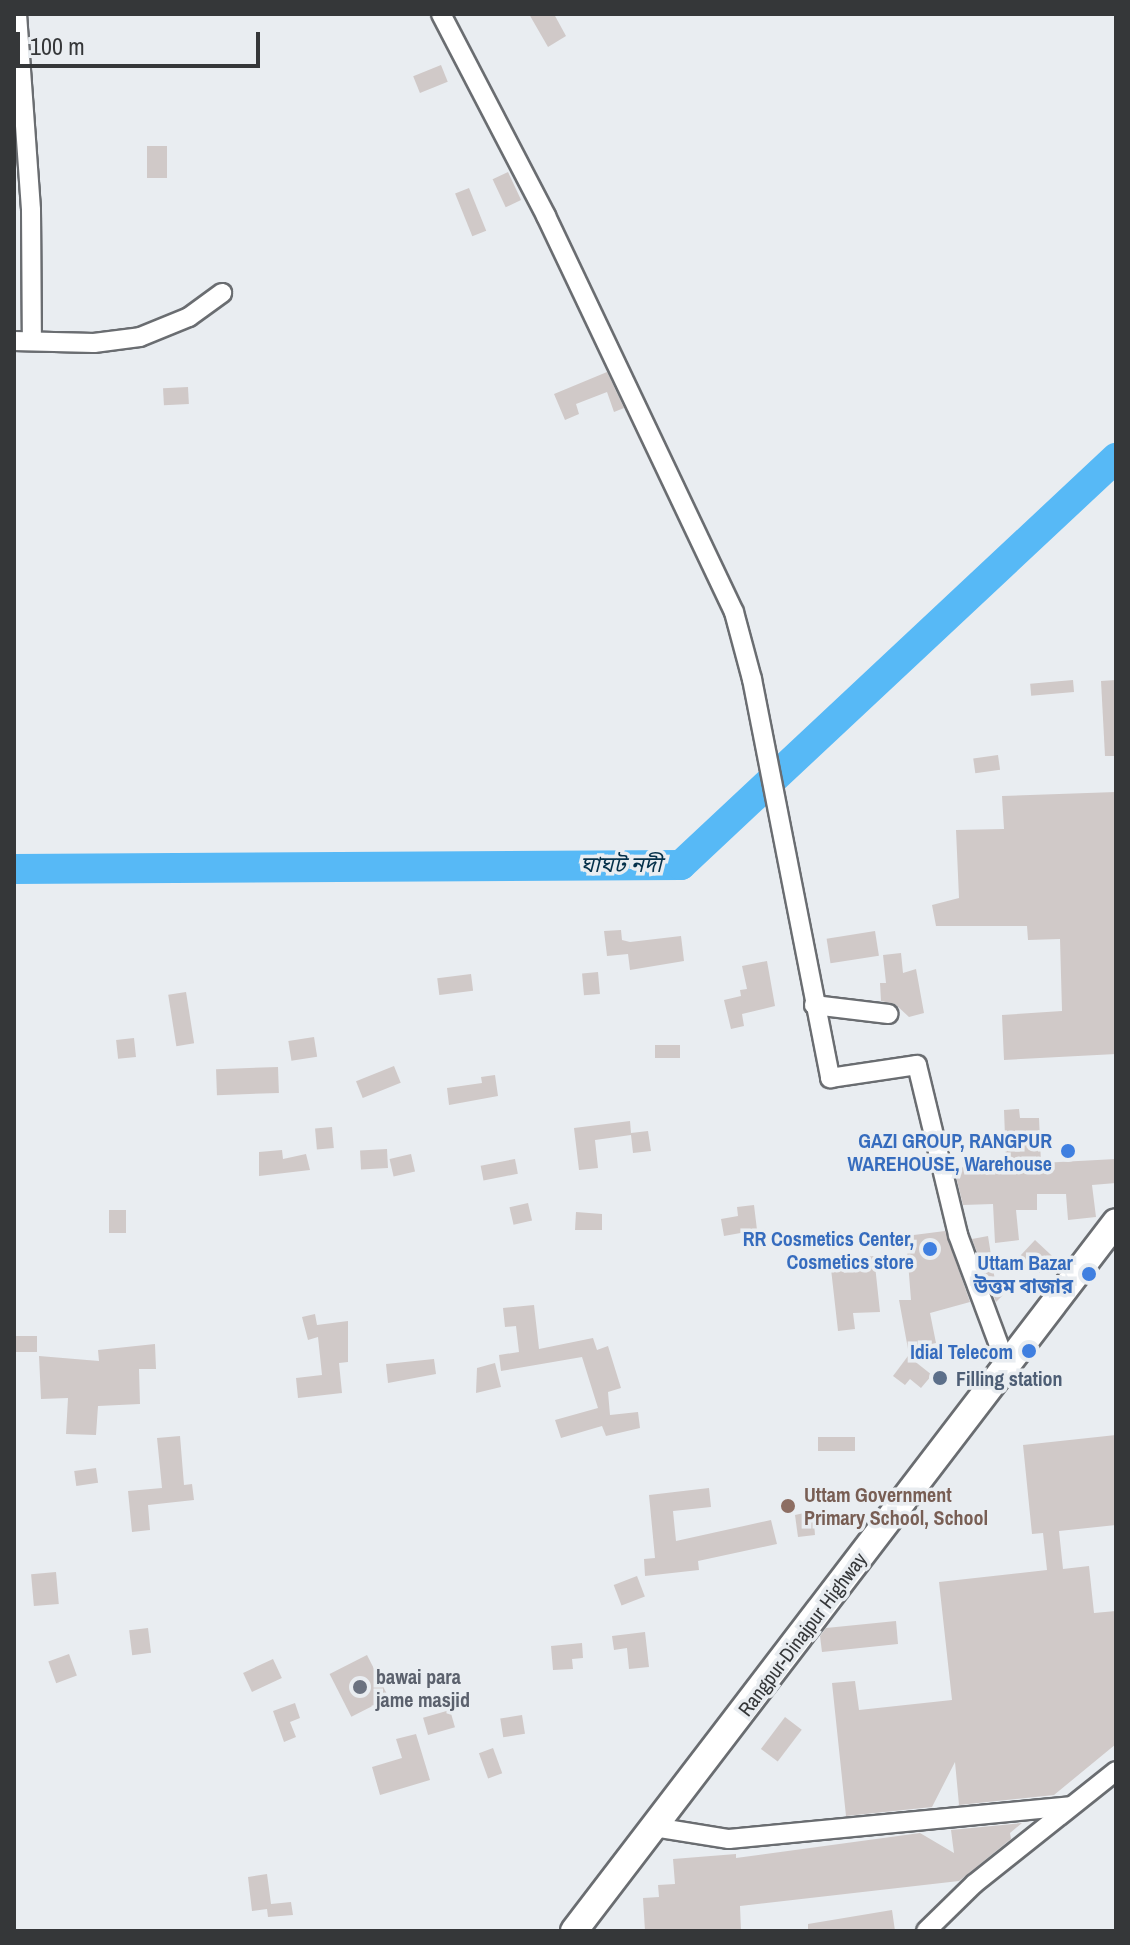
<!DOCTYPE html>
<meta charset="utf-8">
<style>
body{margin:0}
#map{position:relative;width:1130px;height:1945px;overflow:hidden;background:#e9edf1;font-family:"Archivo Narrow","Noto Sans Bengali",sans-serif}
div>[style]{position:absolute}
[style*='--x']{left:calc(var(--x)*1px);top:calc(var(--y)*1px);width:calc(var(--w)*1px);rotate:calc(var(--a)*1deg)}
.river>*{height:30px;margin:-15px;padding:0 15px;transform-origin:15px;border-radius:15px;background:#57b9f6}
.building>*{inset:0;background:#d0c9c8;transform-origin:0 0}
.roads{filter:drop-shadow(2px 0 #6a6d71) drop-shadow(-2px 0 #6a6d71) drop-shadow(0 2px #6a6d71) drop-shadow(0 -2px #6a6d71)}
.minor>*{height:18px;margin:-9px;padding:0 9px;transform-origin:9px;border-radius:9px;background:#fff}
.highway>*{height:26px;margin:-13px;padding:0 13px;transform-origin:13px;border-radius:13px;background:#fff}
.dots>*{width:22px;height:22px;translate:-50% -50%;box-sizing:border-box;border:4px solid #e9edf1;border-radius:50%}
span{translate:-50% -50%;white-space:nowrap;text-align:center;line-height:1.15;-webkit-text-stroke:7px #e9edf1;paint-order:stroke}
.shop-label{font-size:20px;color:#366cbe;font-weight:700}
.right{translate:-100% -50%;text-align:right}
.service-label{font-size:20px;color:#4e5e75;font-weight:700}
.left{translate:0 -50%;text-align:left}
.education-label{font-size:20px;color:#785e54;font-weight:700}
.street-label{font-size:20px;color:#353739}
.worship-label{font-size:20px;color:#5b616d;font-weight:700}
.water-label{font-size:22px;color:#05314a;font-style:italic}
.frame{position:absolute;inset:0;border:16px solid #353739;pointer-events:none}
.scale{position:absolute;left:16px;top:32px;width:244px;height:36px;box-sizing:border-box;border:4px solid #353739;border-top:0;padding-left:10px;font-size:24px;line-height:28px;white-space:nowrap;color:#353739;-webkit-text-stroke:6px #e9edf1;paint-order:stroke}
</style>
<div id="map">
<div class="river">
<i style="--x:14;--y:869;--w:667;--a:-0.34"></i>
<i style="--x:681;--y:865;--w:596;--a:-43.1"></i>
</div>
<div class="building">
<i style="clip-path:polygon(529px 14px,554px 14px,566px 36px,548px 47px)"></i>
<i style="left:441px;top:65px;width:18px;height:30px;rotate:68deg"></i>
<i style="left:147px;top:146px;width:20px;height:32px"></i>
<i style="left:508px;top:172px;width:31px;height:17px;rotate:65deg"></i>
<i style="left:469px;top:188px;width:46px;height:15px;rotate:68deg"></i>
<i style="clip-path:polygon(607px 372px,624px 408px,614px 412px,607px 392px,576px 404px,579px 414px,565px 420px,554px 394px)"></i>
<i style="left:188px;top:387px;width:17px;height:25px;rotate:87deg"></i>
<i style="left:1073px;top:680px;width:12px;height:43px;rotate:85deg"></i>
<i style="clip-path:polygon(1116px 680px,1116px 756px,1105px 756px,1101px 681px)"></i>
<i style="left:998px;top:755px;width:15px;height:25px;rotate:82deg"></i>
<i style="clip-path:polygon(1116px 792px,1116px 1054px,1004px 1060px,1002px 1015px,1062px 1011px,1060px 939px,1028px 940px,1027px 926px,936px 926px,932px 905px,959px 898px,956px 830px,1004px 829px,1002px 796px)"></i>
<i style="clip-path:polygon(621px 930px,622px 940px,630px 942px,681px 936px,684px 961px,630px 970px,628px 954px,607px 956px,604px 931px)"></i>
<i style="left:875px;top:931px;width:25px;height:49px;rotate:81deg"></i>
<i style="clip-path:polygon(901px 953px,903px 973px,916px 969px,924px 1013px,909px 1017px,895px 1004px,881px 1001px,880px 983px,886px 983px,883px 955px)"></i>
<i style="clip-path:polygon(767px 961px,775px 1006px,742px 1014px,744px 1026px,731px 1029px,724px 1000px,741px 996px,740px 990px,747px 989px,742px 966px)"></i>
<i style="left:598px;top:972px;width:22px;height:16px;rotate:85deg"></i>
<i style="left:471px;top:974px;width:17px;height:34px;rotate:83deg"></i>
<i style="left:186px;top:992px;width:52px;height:18px;rotate:81deg"></i>
<i style="left:314px;top:1037px;width:20px;height:26px;rotate:81deg"></i>
<i style="left:134px;top:1038px;width:19px;height:18px;rotate:84deg"></i>
<i style="left:680px;top:1045px;width:13px;height:25px;rotate:90deg"></i>
<i style="left:394px;top:1066px;width:18px;height:41px;rotate:68deg"></i>
<i style="left:278px;top:1067px;width:26px;height:62px;rotate:88deg"></i>
<i style="clip-path:polygon(495px 1075px,498px 1096px,449px 1105px,447px 1088px,482px 1083px,481px 1077px)"></i>
<i style="clip-path:polygon(1019px 1109px,1020px 1118px,1039px 1118px,1041px 1163px,1116px 1159px,1116px 1183px,1092px 1185px,1096px 1217px,1068px 1220px,1066px 1194px,1037px 1194px,1037px 1210px,1016px 1210px,1019px 1240px,995px 1243px,993px 1204px,963px 1205px,954px 1168px,1006px 1163px,1004px 1110px)"></i>
<i style="clip-path:polygon(630px 1121px,631px 1133px,648px 1131px,651px 1151px,633px 1153px,631px 1135px,595px 1140px,598px 1168px,579px 1170px,574px 1128px)"></i>
<i style="left:332px;top:1127px;width:21px;height:17px;rotate:85deg"></i>
<i style="left:387px;top:1149px;width:19px;height:27px;rotate:87deg"></i>
<i style="clip-path:polygon(282px 1150px,283px 1159px,306px 1154px,310px 1170px,259px 1176px,259px 1152px)"></i>
<i style="left:411px;top:1154px;width:18px;height:22px;rotate:77deg"></i>
<i style="left:515px;top:1159px;width:15px;height:35px;rotate:79deg"></i>
<i style="left:528px;top:1203px;width:18px;height:19px;rotate:77deg"></i>
<i style="clip-path:polygon(754px 1205px,757px 1230px,724px 1236px,721px 1219px,738px 1216px,737px 1207px)"></i>
<i style="left:109px;top:1210px;width:17px;height:23px"></i>
<i style="clip-path:polygon(576px 1212px,602px 1214px,602px 1230px,575px 1230px)"></i>
<i style="clip-path:polygon(945px 1231px,970px 1302px,930px 1313px,936px 1343px,908px 1349px,899px 1300px,911px 1300px,906px 1236px)"></i>
<i style="clip-path:polygon(988px 1236px,996px 1287px,1003px 1295px,996px 1302px,972px 1239px)"></i>
<i style="left:1035px;top:1240px;width:26px;height:21px;rotate:43deg"></i>
<i style="clip-path:polygon(874px 1256px,880px 1312px,853px 1313px,855px 1329px,838px 1331px,830px 1260px)"></i>
<i style="clip-path:polygon(534px 1305px,539px 1349px,593px 1338px,597px 1350px,608px 1346px,621px 1388px,608px 1392px,610px 1415px,638px 1412px,640px 1428px,606px 1436px,602px 1426px,561px 1438px,555px 1420px,598px 1408px,582px 1357px,501px 1371px,499px 1355px,519px 1352px,516px 1326px,505px 1327px,503px 1308px)"></i>
<i style="clip-path:polygon(315px 1314px,317px 1325px,348px 1321px,348px 1362px,339px 1363px,342px 1393px,298px 1398px,296px 1378px,322px 1375px,318px 1337px,308px 1340px,302px 1317px)"></i>
<i style="left:14px;top:1336px;width:23px;height:16px"></i>
<i style="clip-path:polygon(155px 1344px,156px 1369px,139px 1369px,140px 1404px,98px 1406px,96px 1435px,66px 1434px,68px 1398px,41px 1399px,39px 1356px,99px 1361px,98px 1350px)"></i>
<i style="clip-path:polygon(908px 1356px,932px 1375px,921px 1388px,910px 1379px,905px 1385px,893px 1376px)"></i>
<i style="clip-path:polygon(434px 1359px,436px 1374px,388px 1383px,386px 1364px)"></i>
<i style="clip-path:polygon(495px 1363px,501px 1387px,476px 1393px,477px 1368px)"></i>
<i style="clip-path:polygon(1116px 1435px,1116px 1525px,1059px 1531px,1063px 1569px,1089px 1566px,1094px 1613px,1116px 1611px,1116px 1744px,1054px 1795px,959px 1805px,955px 1762px,932px 1807px,846px 1816px,832px 1683px,855px 1681px,859px 1710px,952px 1700px,939px 1582px,1047px 1570px,1043px 1533px,1032px 1534px,1023px 1445px)"></i>
<i style="clip-path:polygon(180px 1436px,184px 1485px,192px 1484px,194px 1500px,148px 1505px,150px 1530px,132px 1532px,128px 1491px,162px 1488px,157px 1438px)"></i>
<i style="left:855px;top:1437px;width:14px;height:37px;rotate:90deg"></i>
<i style="left:96px;top:1468px;width:15px;height:22px;rotate:82deg"></i>
<i style="clip-path:polygon(709px 1488px,711px 1507px,673px 1511px,676px 1541px,771px 1520px,777px 1544px,698px 1561px,699px 1570px,645px 1576px,644px 1559px,655px 1558px,649px 1495px)"></i>
<i style="clip-path:polygon(813px 1511px,815px 1535px,798px 1537px,795px 1515px)"></i>
<i style="left:56px;top:1572px;width:32px;height:25px;rotate:85deg"></i>
<i style="left:637px;top:1576px;width:22px;height:25px;rotate:69deg"></i>
<i style="clip-path:polygon(896px 1621px,898px 1644px,822px 1652px,820px 1636px,826px 1628px)"></i>
<i style="left:148px;top:1628px;width:25px;height:19px;rotate:83deg"></i>
<i style="clip-path:polygon(645px 1632px,649px 1667px,629px 1669px,627px 1648px,614px 1650px,612px 1636px)"></i>
<i style="clip-path:polygon(582px 1643px,583px 1658px,572px 1659px,573px 1669px,553px 1670px,551px 1646px)"></i>
<i style="left:69px;top:1654px;width:23px;height:22px;rotate:70deg"></i>
<i style="left:367px;top:1655px;width:48px;height:42px;rotate:63deg"></i>
<i style="left:273px;top:1659px;width:21px;height:33px;rotate:65deg"></i>
<i style="clip-path:polygon(295px 1703px,300px 1718px,290px 1722px,296px 1737px,284px 1742px,273px 1711px)"></i>
<i style="left:450px;top:1710px;width:18px;height:28px;rotate:74deg"></i>
<i style="left:522px;top:1715px;width:19px;height:22px;rotate:81deg"></i>
<i style="left:785px;top:1717px;width:21px;height:40px;rotate:37deg"></i>
<i style="clip-path:polygon(416px 1734px,430px 1780px,380px 1795px,372px 1767px,402px 1758px,396px 1739px)"></i>
<i style="left:493px;top:1748px;width:27px;height:15px;rotate:70deg"></i>
<i style="clip-path:polygon(1022px 1823px,1010px 1833px,1011px 1839px,959px 1881px,740px 1906px,741px 1931px,645px 1931px,643px 1898px,659px 1897px,658px 1885px,675px 1884px,673px 1859px,736px 1854px,736px 1858px,920px 1833px,954px 1853px,951px 1830px)"></i>
<i style="clip-path:polygon(267px 1874px,271px 1904px,291px 1902px,293px 1915px,268px 1917px,267px 1909px,252px 1911px,248px 1877px)"></i>
<i style="clip-path:polygon(892px 1910px,895px 1931px,808px 1931px,808px 1924px)"></i>
</div>
<div class="roads">
<div class="minor">
<i style="--x:17;--y:14;--w:196;--a:85.9"></i>
<i style="--x:31;--y:210;--w:129;--a:89.6"></i>
<i style="--x:441;--y:14;--w:228;--a:62.5"></i>
<i style="--x:546;--y:216;--w:438;--a:64.6"></i>
<i style="--x:734;--y:612;--w:69;--a:75"></i>
<i style="--x:752;--y:679;--w:407;--a:78.9"></i>
<i style="--x:830;--y:1078;--w:88;--a:-8.5"></i>
<i style="--x:917;--y:1065;--w:175;--a:76.4"></i>
<i style="--x:958;--y:1235;--w:141;--a:69.6"></i>
<i style="--x:14;--y:341;--w:80;--a:1.4"></i>
<i style="--x:94;--y:343;--w:46;--a:-7.4"></i>
<i style="--x:140;--y:337;--w:53;--a:-22.2"></i>
<i style="--x:189;--y:317;--w:41;--a:-36"></i>
<i style="--x:814;--y:1005;--w:75;--a:6.9"></i>
<i style="--x:654;--y:1827;--w:76;--a:9.1"></i>
<i style="--x:729;--y:1839;--w:343;--a:-5.5"></i>
<i style="--x:926;--y:1931;--w:67;--a:-44.4"></i>
<i style="--x:974;--y:1884;--w:181;--a:-38.5"></i>
</div>
<div class="highway">
<i style="--x:574;--y:1931;--w:892;--a:-52.6"></i>
</div>
</div>
<div class="dots">
<i style="left:1068px;top:1151px;background:#3f7fe0"></i>
<i style="left:930px;top:1249px;background:#3f7fe0"></i>
<i style="left:1089px;top:1274px;background:#3f7fe0"></i>
<i style="left:1029px;top:1351px;background:#3f7fe0"></i>
<i style="left:940px;top:1378px;background:#5c6f8a"></i>
<i style="left:788px;top:1506px;background:#8d6e63"></i>
<i style="left:360px;top:1687px;background:#6b7280"></i>
</div>
<div class="shop-label">
<span class="right" style="left:1052px;top:1152px">GAZI GROUP, RANGPUR<br>WAREHOUSE, Warehouse</span>
<span class="right" style="left:914px;top:1250px">RR Cosmetics Center,<br>Cosmetics store</span>
<span class="right" style="left:1073px;top:1274px">Uttam Bazar<br>উত্তম বাজার</span>
<span class="right" style="left:1013px;top:1351px">Idial Telecom</span>
</div>
<div class="service-label">
<span class="left" style="left:956px;top:1378px">Filling station</span>
</div>
<div class="education-label">
<span class="left" style="left:804px;top:1506px">Uttam Government<br>Primary School, School</span>
</div>
<div class="street-label">
<span style="left:802px;top:1634px;rotate:-53deg">Rangpur-Dinajpur Highway</span>
</div>
<div class="worship-label">
<span class="left" style="left:376px;top:1688px">bawai para<br>jame masjid</span>
</div>
<div class="water-label">
<span style="left:621px;top:865px">ঘাঘট নদী</span>
</div>
<div class="frame"></div>
<div class="scale">100 m</div>
</div>
